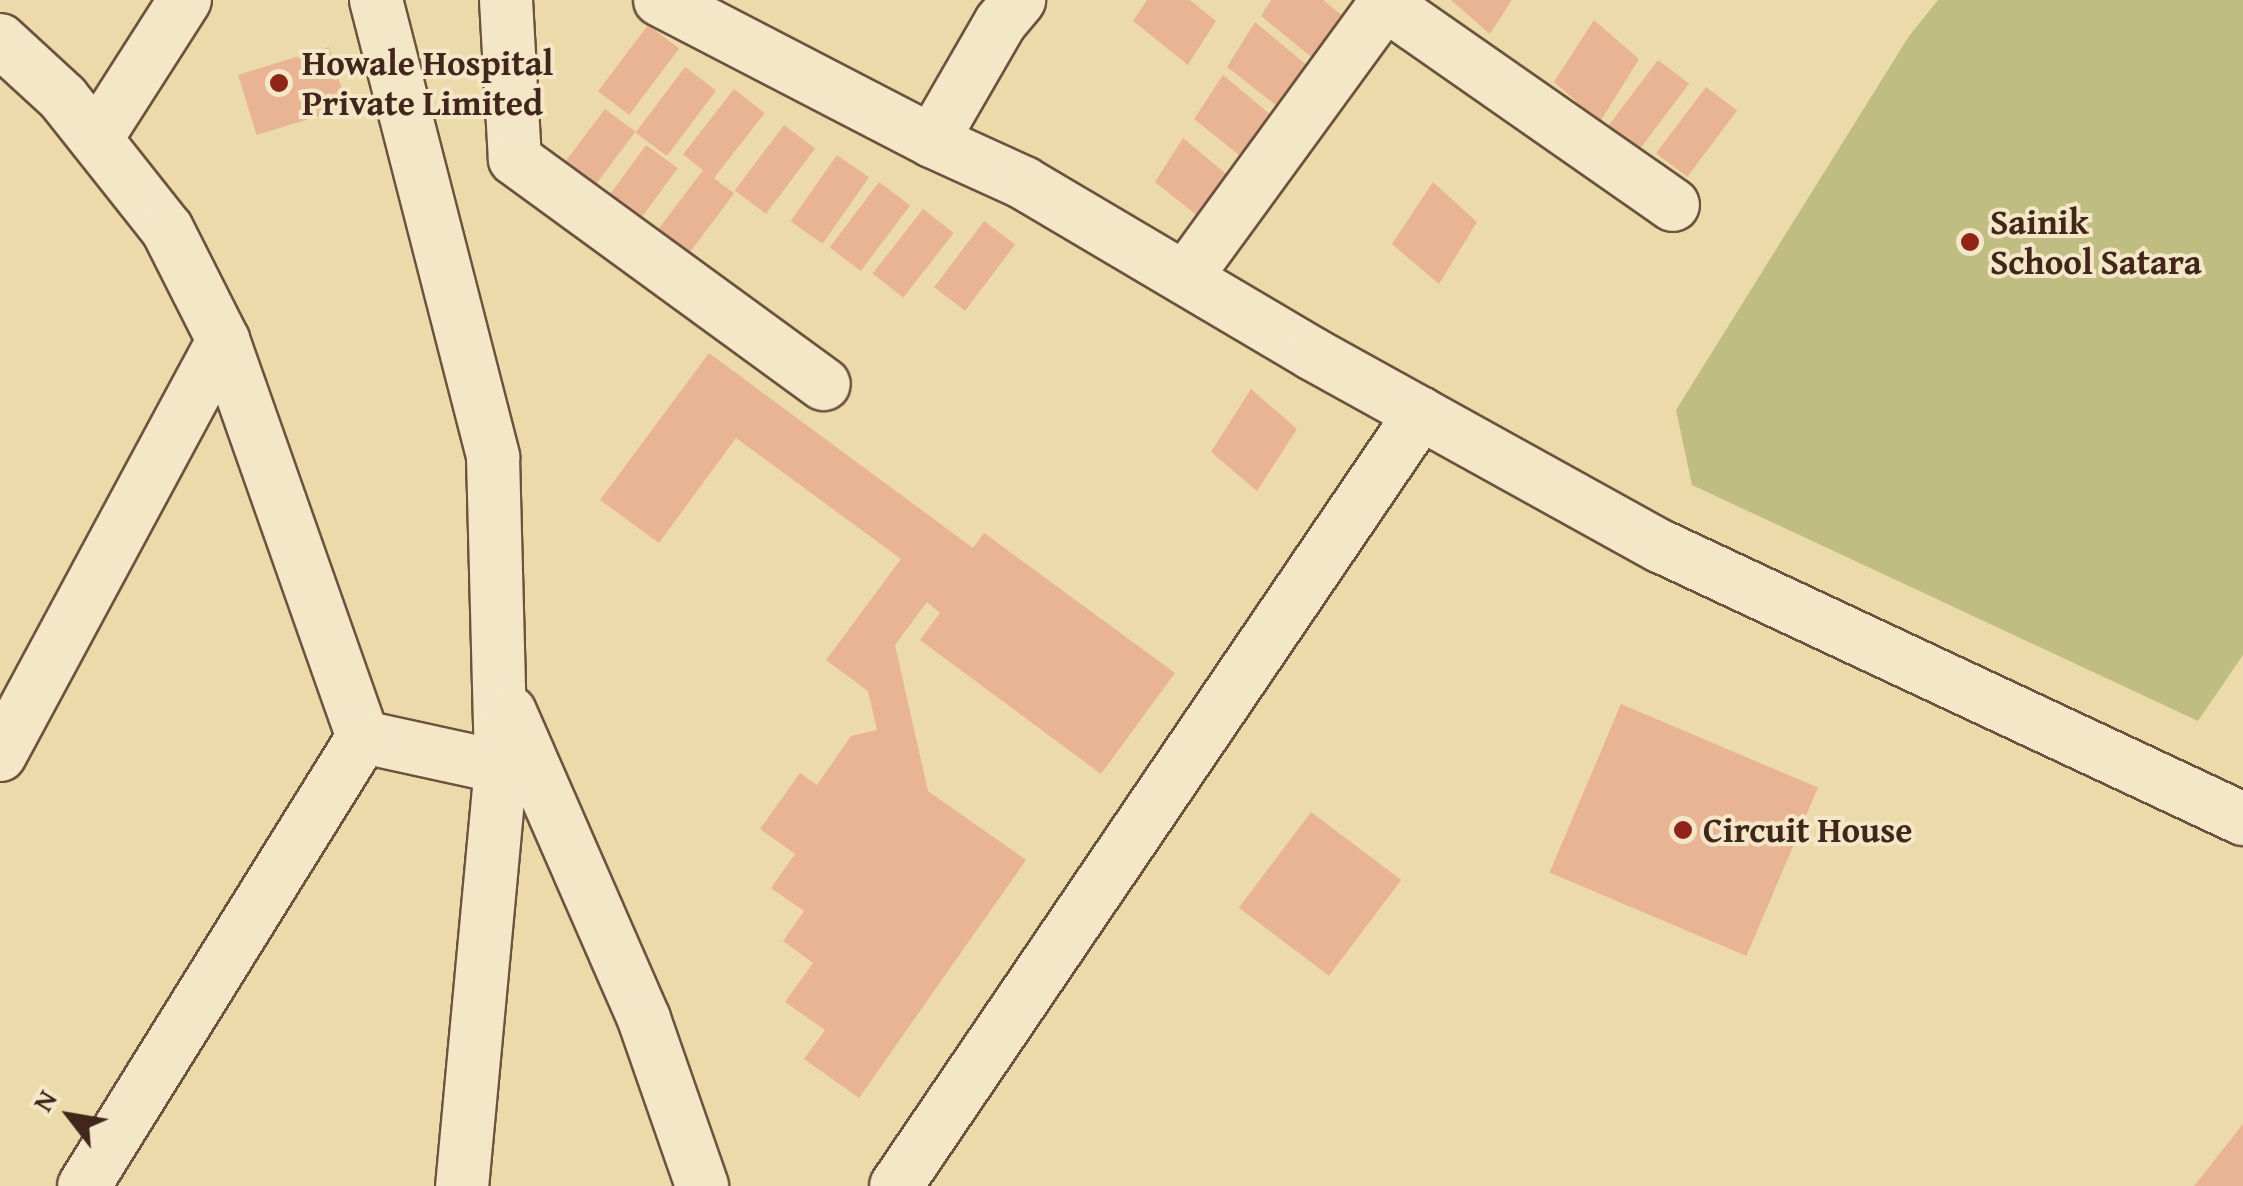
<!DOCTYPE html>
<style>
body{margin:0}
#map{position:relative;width:2243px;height:1186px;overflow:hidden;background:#eddaaa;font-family:"Gentium Book Plus",serif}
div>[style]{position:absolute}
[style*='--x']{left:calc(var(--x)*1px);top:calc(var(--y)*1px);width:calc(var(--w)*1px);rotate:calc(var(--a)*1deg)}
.green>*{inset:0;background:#c0bd83}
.building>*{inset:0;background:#e9b494;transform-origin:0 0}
.roads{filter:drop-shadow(2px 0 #6d533f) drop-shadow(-2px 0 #6d533f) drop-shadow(0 2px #6d533f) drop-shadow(0 -2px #6d533f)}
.minor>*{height:52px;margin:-26px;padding:0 26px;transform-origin:26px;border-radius:26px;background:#f3e7c8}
.dots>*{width:28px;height:28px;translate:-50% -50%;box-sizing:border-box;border:5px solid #f3e7c8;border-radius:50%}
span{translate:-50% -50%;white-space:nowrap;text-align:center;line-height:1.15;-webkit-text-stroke:8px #f3e7c8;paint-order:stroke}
.poi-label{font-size:35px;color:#42261b;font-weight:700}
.left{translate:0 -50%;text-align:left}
.north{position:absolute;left:20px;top:1066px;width:100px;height:100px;-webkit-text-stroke:8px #f3e7c8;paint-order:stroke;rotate:301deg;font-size:28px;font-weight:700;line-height:40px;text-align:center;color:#42261b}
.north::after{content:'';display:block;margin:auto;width:35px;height:45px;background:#42261b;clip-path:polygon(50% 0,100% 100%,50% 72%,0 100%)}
</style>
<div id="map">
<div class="green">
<i style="clip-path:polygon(1938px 0,2243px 0,2243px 655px,2198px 721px,1692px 485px,1676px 410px,1909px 36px)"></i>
</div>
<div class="building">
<i style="clip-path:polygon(1147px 0,1190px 0,1216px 21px,1188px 65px,1133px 21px)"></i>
<i style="clip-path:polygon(1271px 0,1323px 0,1343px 16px,1315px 60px,1261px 16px)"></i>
<i style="clip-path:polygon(1451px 0,1512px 0,1490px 34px)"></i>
<i style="clip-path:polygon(1594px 20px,1639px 59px,1600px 122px,1554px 82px)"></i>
<i style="clip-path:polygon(1255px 22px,1309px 67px,1282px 110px,1227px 67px)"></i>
<i style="left:648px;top:25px;width:39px;height:83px;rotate:37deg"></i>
<i style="left:329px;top:47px;width:63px;height:95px;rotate:73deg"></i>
<i style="left:1658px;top:60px;width:39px;height:83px;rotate:37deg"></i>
<i style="left:685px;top:67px;width:39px;height:82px;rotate:37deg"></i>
<i style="clip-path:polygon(1223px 75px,1276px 119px,1249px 163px,1194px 119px)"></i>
<i style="left:1706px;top:87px;width:39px;height:83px;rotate:37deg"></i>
<i style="left:734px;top:89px;width:39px;height:83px;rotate:38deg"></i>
<i style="left:605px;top:109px;width:38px;height:83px;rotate:37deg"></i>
<i style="left:784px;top:125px;width:39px;height:82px;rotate:37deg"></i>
<i style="clip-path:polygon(1183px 138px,1237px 183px,1210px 226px,1155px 182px)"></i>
<i style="left:646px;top:145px;width:39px;height:82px;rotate:36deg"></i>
<i style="left:837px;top:155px;width:39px;height:81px;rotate:35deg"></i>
<i style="left:703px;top:170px;width:39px;height:82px;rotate:37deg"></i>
<i style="left:879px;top:182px;width:39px;height:82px;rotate:37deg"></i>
<i style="clip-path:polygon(1433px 182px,1477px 222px,1439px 284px,1392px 244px)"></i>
<i style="left:923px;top:209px;width:39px;height:82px;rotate:38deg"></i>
<i style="left:984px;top:221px;width:39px;height:83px;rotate:37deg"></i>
<i style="clip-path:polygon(709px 353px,973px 548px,984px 533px,1175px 673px,1101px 774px,920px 640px,940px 613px,927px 602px,895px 645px,928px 791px,1026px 860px,859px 1098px,804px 1059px,825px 1030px,785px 1002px,813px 963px,783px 941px,804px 911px,771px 888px,795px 854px,760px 829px,800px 773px,817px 785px,851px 736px,877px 730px,868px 691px,826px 660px,901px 559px,736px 438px,659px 543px,600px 500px)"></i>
<i style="clip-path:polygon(1251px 389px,1297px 429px,1257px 491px,1211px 452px)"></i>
<i style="left:1621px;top:704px;width:214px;height:183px;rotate:23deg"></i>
<i style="left:1311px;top:812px;width:113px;height:120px;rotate:37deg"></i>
<i style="clip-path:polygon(2243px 1124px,2243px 1186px,2194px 1186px)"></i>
</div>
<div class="roads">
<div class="minor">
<i style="--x:376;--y:0;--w:472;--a:75.6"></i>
<i style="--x:493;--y:457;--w:310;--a:88.5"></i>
<i style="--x:501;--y:767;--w:421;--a:95.3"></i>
<i style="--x:506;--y:0;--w:159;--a:86.8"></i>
<i style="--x:515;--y:159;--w:382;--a:36.1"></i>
<i style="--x:660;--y:0;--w:306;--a:27.4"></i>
<i style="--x:932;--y:141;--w:101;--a:24.5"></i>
<i style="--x:1024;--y:183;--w:336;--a:30.6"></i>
<i style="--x:1313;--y:354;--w:397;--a:29"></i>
<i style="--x:1660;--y:546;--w:644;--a:25.09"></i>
<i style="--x:1385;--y:4;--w:351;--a:34.9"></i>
<i style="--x:0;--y:40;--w:86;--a:42.6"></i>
<i style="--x:63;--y:98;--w:167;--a:51.6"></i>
<i style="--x:167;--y:229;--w:124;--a:63.2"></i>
<i style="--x:223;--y:340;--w:421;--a:70.6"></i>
<i style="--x:363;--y:737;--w:141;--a:12.3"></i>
<i style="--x:96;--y:139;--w:165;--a:-57.4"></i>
<i style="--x:932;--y:141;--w:136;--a:-60"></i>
<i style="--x:1000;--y:23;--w:30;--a:-50"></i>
<i style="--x:1185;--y:278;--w:344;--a:-53.9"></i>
<i style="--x:510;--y:712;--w:335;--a:66.4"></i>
<i style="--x:644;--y:1019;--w:177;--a:70.8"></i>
<i style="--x:0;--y:755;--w:471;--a:-61.7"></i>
<i style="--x:84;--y:1186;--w:529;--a:-58.14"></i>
<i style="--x:896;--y:1186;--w:934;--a:-55.82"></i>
</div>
</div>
<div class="dots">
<i style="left:279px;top:83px;background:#8f2418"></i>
<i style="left:1970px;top:242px;background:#8f2418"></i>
<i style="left:1683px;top:830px;background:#8f2418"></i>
</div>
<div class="poi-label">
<span class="left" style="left:302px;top:83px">Howale Hospital<br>Private Limited</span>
<span class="left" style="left:1990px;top:242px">Sainik<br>School Satara</span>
<span class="left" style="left:1703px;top:830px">Circuit House</span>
</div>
<div class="north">N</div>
</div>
